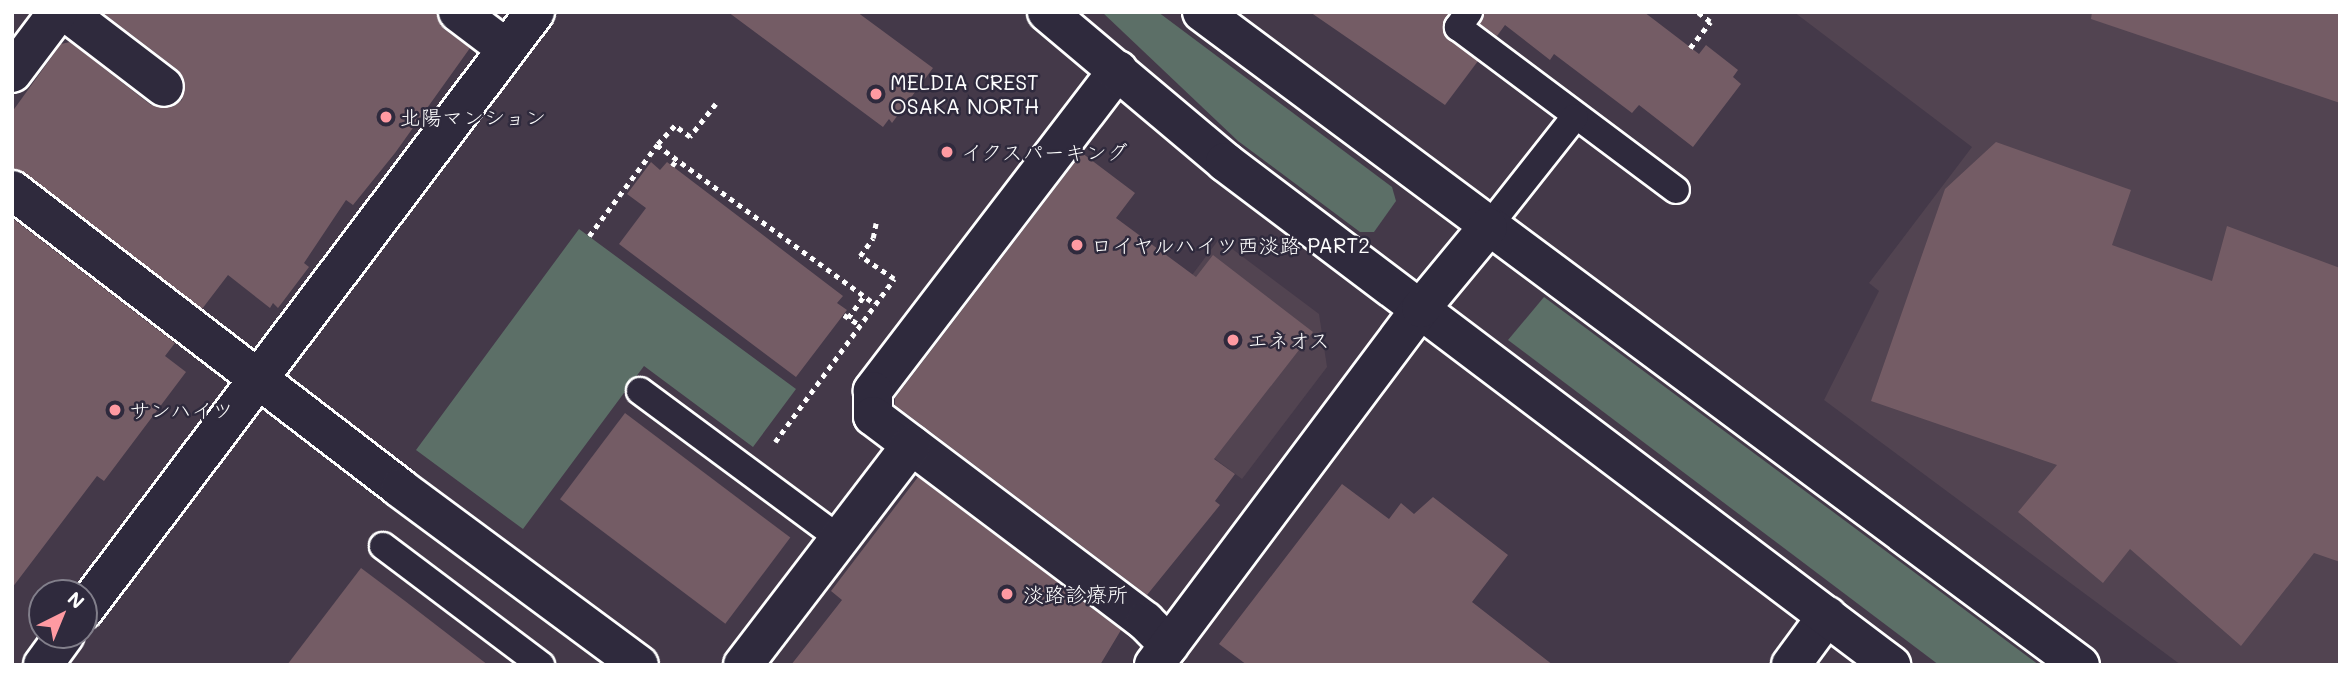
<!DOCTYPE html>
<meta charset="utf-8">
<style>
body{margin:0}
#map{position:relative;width:2352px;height:677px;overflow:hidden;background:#443949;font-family:Mali,"Klee One",sans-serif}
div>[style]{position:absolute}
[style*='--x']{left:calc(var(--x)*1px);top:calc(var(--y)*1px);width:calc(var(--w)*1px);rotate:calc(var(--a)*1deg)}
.built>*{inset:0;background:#524451}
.green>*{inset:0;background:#5c6f67}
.building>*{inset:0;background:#745c65;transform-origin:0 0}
.path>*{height:4.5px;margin-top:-2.25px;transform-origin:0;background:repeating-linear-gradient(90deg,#fff 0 5px,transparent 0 10px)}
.roads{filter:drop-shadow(2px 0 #fff) drop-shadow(-2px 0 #fff) drop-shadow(0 2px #fff) drop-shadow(0 -2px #fff)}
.service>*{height:26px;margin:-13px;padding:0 13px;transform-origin:13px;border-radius:13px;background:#2f2a3d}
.minor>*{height:38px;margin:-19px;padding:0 19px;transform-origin:19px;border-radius:19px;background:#2f2a3d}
.tertiary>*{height:38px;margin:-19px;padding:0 19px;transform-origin:19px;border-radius:19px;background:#2f2a3d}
.dots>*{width:19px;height:19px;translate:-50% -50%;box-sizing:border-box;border:4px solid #2f2a3d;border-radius:50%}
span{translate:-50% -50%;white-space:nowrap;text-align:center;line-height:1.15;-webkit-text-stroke:5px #2f2a3d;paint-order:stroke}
.poi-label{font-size:21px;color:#fff}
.left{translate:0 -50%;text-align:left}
.frame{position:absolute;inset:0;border:14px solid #fff;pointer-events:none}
.north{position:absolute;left:28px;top:579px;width:70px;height:70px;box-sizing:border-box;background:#2f2a3d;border:2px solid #827f8b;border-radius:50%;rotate:43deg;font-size:19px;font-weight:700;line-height:28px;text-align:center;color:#fff}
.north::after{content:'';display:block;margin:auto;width:24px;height:32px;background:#ff9aa2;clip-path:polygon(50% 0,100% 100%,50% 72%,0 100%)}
</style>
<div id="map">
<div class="built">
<i style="clip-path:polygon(1794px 12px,2340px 12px,2340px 665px,2181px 665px,1824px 400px,1879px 291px,1869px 283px,1972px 147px)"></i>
<i style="clip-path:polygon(1219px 239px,1319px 314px,1327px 367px,1242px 479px,1112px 382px)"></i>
</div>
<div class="green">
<i style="clip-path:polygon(1102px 12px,1158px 12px,1392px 187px,1396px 201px,1374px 232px,1360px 232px,1238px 141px)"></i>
<i style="clip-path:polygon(579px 229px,796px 389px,753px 447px,644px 366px,523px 529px,416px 450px)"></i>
<i style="clip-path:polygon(1544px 297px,2039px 665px,1939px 665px,1508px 340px)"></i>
</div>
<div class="building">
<i style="clip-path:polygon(102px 12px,437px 12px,444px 29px,470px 48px,395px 153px,353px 205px,346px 200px,304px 263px,309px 267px,278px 308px,273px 303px,270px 308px,228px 275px,202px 309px,25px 173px,12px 169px,12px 112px,61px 44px,70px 42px,151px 105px,172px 107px,182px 100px,184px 79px,178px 70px)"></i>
<i style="clip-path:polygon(728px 12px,857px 12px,933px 68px,892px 123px,889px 119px,883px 127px)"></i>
<i style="clip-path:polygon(1310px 12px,1449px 12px,1443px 25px,1444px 34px,1478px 61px,1445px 105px)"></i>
<i style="clip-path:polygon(1485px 12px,1644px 12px,1699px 54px,1706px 45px,1738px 70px,1733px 77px,1741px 84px,1693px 147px,1639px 105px,1632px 113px,1554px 54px,1550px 60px,1505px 25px,1497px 36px,1480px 24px)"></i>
<i style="clip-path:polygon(2092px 12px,2340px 12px,2340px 103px,2091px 19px)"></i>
<i style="clip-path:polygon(1996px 142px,2131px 190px,2112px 245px,2212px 281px,2227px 226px,2340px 268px,2340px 562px,2314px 553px,2241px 646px,2130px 549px,2103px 583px,2018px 512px,2057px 465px,1871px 401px,1945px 189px)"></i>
<i style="clip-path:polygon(1082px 153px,1135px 193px,1116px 218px,1196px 277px,1213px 255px,1313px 332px,1214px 459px,1235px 474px,1215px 501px,1220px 505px,1147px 595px,895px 405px,895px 398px)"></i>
<i style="clip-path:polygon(651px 162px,660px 170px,667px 162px,843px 296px,837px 303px,847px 310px,796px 377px,619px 244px,646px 208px,627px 194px)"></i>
<i style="clip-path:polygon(12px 218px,175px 343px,165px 356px,186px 372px,104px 481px,97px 476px,12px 588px)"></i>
<i style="left:625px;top:413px;width:207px;height:108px;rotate:37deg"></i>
<i style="clip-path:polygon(918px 477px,1121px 630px,1100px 665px,791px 665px,842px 600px,831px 591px)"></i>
<i style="clip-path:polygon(1342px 484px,1389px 519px,1401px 503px,1414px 514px,1433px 497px,1508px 555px,1472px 602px,1553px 665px,1247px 665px,1219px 644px)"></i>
<i style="clip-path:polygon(361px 568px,405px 601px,488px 665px,287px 665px)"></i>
</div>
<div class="path">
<i style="--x:1690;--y:48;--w:33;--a:-52"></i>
<i style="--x:1710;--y:22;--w:16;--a:-142"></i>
<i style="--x:716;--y:104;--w:42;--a:128.2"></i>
<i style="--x:690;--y:137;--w:19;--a:-144"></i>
<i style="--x:675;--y:126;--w:26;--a:133"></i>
<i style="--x:657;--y:145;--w:270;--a:36.1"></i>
<i style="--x:672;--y:166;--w:9;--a:-54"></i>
<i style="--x:589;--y:236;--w:114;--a:-53.2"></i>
<i style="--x:844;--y:315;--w:19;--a:32"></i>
<i style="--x:848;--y:318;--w:27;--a:-54"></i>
<i style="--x:775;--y:442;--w:202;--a:-53.9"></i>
<i style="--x:894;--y:279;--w:41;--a:-145.9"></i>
<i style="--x:860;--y:256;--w:22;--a:-54"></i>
<i style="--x:873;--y:238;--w:15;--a:-79"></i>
<i style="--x:270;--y:664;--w:1;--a:45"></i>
</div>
<div class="roads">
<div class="service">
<i style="--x:1469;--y:12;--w:19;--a:126"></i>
<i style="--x:1458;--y:27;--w:272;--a:36.8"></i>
<i style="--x:1488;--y:227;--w:140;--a:-51.7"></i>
<i style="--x:640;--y:391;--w:249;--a:36.5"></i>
<i style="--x:383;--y:546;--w:198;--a:37"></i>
</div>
<div class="minor">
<i style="--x:66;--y:12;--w:123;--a:37.4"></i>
<i style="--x:458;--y:12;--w:61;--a:37.1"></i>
<i style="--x:1118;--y:70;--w:404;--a:127.4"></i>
<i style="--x:873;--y:391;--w:25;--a:90"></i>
<i style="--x:873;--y:416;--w:341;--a:37"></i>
<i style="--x:1145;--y:621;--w:34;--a:45"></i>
<i style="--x:12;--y:73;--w:76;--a:-53"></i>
<i style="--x:12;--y:190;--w:489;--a:37.5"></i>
<i style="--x:400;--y:488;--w:297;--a:36.5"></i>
<i style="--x:84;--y:610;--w:749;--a:-52.98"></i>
<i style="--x:43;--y:665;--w:37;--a:-54"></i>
<i style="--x:743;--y:665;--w:277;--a:-52.6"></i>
<i style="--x:1791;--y:665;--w:61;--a:-53.7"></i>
</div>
<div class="tertiary">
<i style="--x:1047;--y:12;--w:233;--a:40.1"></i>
<i style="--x:1225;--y:162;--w:835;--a:37.06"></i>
<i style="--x:1202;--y:12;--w:1094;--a:36.64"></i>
<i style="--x:1154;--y:665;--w:446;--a:-53.2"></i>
<i style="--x:1421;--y:308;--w:105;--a:-50.4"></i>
</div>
</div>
<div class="dots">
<i style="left:876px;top:94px;background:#ff9aa2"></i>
<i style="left:386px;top:117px;background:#ff9aa2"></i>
<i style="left:947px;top:152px;background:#ff9aa2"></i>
<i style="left:1077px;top:245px;background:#ff9aa2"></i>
<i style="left:1233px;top:340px;background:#ff9aa2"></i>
<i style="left:115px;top:410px;background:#ff9aa2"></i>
<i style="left:1007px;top:594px;background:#ff9aa2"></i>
</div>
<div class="poi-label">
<span class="left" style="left:890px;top:94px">MELDIA CREST<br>OSAKA NORTH</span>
<span class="left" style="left:400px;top:117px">北陽マンション</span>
<span class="left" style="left:961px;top:152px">イクスパーキング</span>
<span class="left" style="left:1091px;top:245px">ロイヤルハイツ西淡路 PART2</span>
<span class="left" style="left:1247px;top:340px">エネオス</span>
<span class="left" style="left:129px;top:410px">サンハイツ</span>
<span class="left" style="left:1023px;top:594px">淡路診療所</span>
</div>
<div class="frame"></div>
<div class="north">N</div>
</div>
